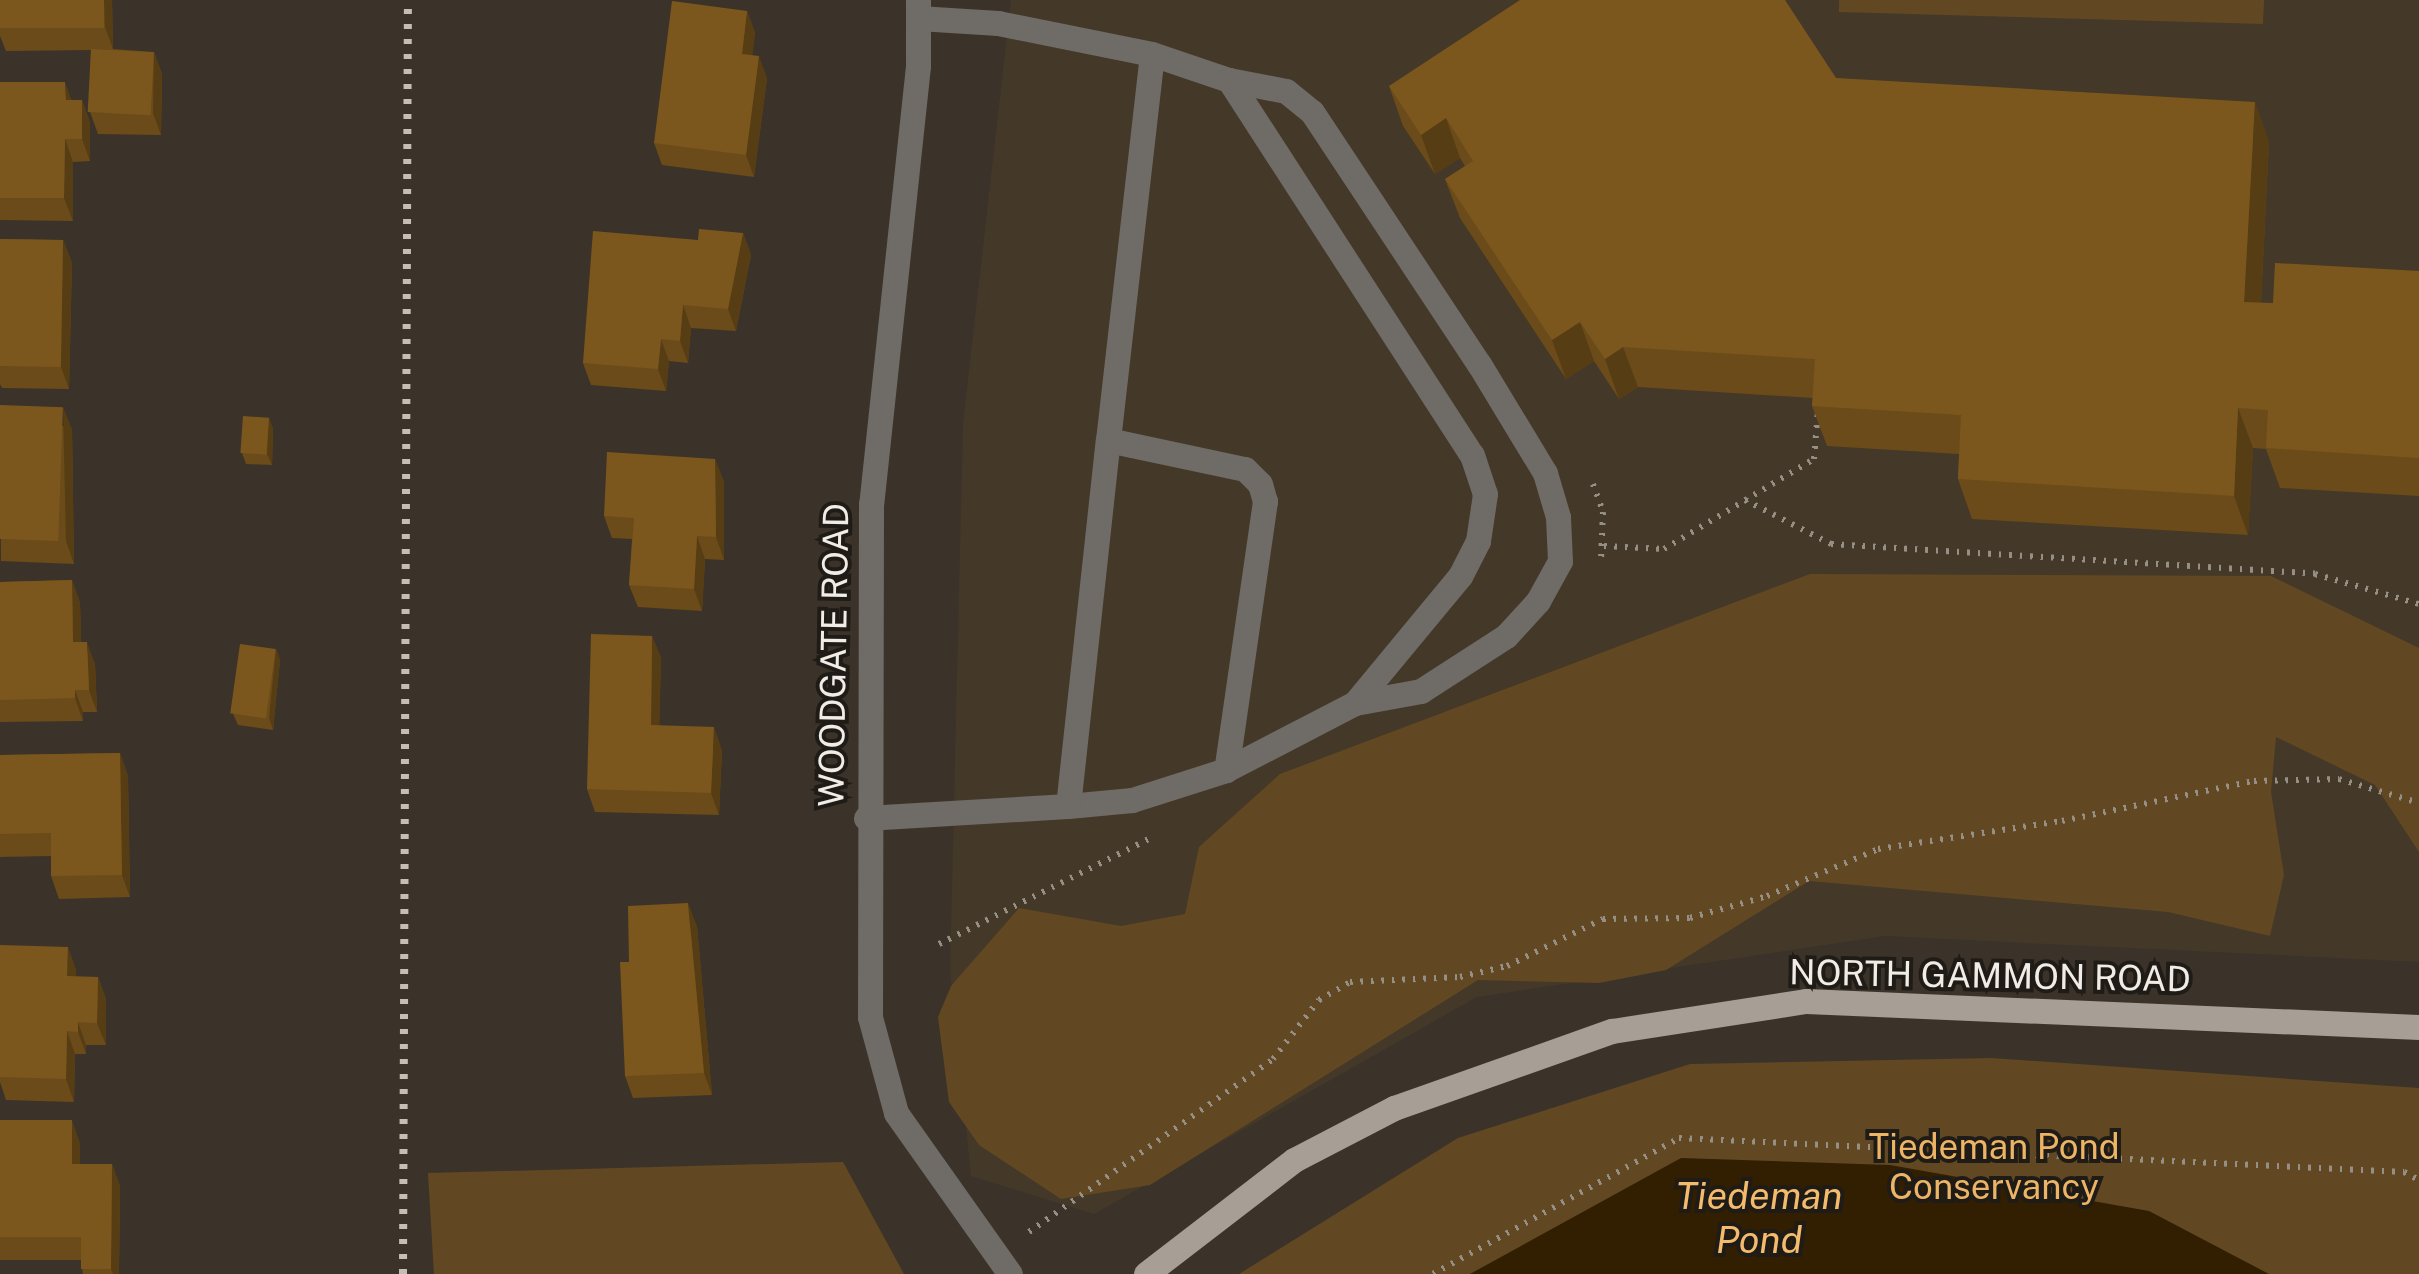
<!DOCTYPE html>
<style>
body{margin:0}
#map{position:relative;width:2419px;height:1274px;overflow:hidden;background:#3b3329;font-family:"Public Sans",sans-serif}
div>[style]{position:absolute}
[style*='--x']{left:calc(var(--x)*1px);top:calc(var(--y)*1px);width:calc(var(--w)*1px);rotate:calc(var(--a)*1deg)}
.built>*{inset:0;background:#443828}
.green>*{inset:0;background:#624822}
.water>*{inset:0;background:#321f01}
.path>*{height:6px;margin-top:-3px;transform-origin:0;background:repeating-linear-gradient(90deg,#958f86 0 2.5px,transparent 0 10.5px)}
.minor>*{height:25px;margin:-12.5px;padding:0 12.5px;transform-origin:12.5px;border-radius:12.5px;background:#6f6b66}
.major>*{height:25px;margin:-12.5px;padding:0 12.5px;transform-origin:12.5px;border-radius:12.5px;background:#a79f95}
.rail>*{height:8px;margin-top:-4px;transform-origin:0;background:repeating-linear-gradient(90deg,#c4beb6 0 5px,transparent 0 15px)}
.wall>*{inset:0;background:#6b4b19}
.shaded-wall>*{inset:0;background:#573d14}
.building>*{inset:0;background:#7c571d;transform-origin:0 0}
span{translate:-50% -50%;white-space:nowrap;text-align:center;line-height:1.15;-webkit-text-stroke:8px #1f1c17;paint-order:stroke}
.street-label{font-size:35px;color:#f1ece5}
.park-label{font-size:35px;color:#ecb464}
.water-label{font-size:38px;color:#f4bb6c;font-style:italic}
</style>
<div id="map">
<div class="built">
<i style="clip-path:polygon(1011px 0,2419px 0,2419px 962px,1885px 936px,1477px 997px,1094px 1214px,971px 1176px,950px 971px,963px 424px)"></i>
</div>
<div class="green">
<i style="clip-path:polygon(1839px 0,2264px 0,2263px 24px,1839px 12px)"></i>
<i style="clip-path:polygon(1810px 574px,2271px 576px,2419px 648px,2419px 852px,2375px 785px,2276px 737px,2271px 792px,2284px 875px,2270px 936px,2168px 912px,1809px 881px,1666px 970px,1599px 983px,1478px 980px,1150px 1185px,1061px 1199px,979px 1145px,949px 1102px,938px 1017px,951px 986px,1019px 908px,1121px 926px,1185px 914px,1199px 847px,1280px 774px)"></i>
<i style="clip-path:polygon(1991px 1058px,2419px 1088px,2419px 1274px,1239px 1274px,1458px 1138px,1690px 1064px)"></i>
<i style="clip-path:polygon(843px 1162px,904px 1274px,434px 1274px,428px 1173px)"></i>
</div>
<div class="water">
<i style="clip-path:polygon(1681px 1158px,1890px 1165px,2149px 1211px,2269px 1274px,1470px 1274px)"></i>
</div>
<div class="path">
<i style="--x:1593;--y:484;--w:30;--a:70"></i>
<i style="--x:1603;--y:512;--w:47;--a:92.4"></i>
<i style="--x:1745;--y:500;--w:97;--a:27.1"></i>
<i style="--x:1831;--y:544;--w:485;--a:3.5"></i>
<i style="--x:2315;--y:574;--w:108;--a:16.1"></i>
<i style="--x:1604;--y:546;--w:60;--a:2.9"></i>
<i style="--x:1664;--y:549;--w:175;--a:-31"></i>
<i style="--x:1814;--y:459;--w:49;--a:-85.3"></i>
<i style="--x:939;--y:944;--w:239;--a:-26.6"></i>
<i style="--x:1029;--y:1232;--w:299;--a:-35.3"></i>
<i style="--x:1273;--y:1059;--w:75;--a:-52.1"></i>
<i style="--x:1319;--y:1000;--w:36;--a:-30"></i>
<i style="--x:1350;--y:982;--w:110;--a:-2.6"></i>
<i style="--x:1460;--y:977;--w:48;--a:-13.2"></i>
<i style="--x:1507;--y:966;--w:107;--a:-26.1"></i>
<i style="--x:1603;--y:919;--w:87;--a:-0.7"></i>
<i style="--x:1690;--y:918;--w:80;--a:-15.9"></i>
<i style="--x:1767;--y:896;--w:121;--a:-22.9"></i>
<i style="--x:1878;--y:849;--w:186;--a:-8.7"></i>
<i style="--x:2062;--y:821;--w:196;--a:-11.8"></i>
<i style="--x:2254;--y:781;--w:85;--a:-1.3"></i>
<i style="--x:2339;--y:779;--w:84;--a:16.7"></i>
<i style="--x:1433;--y:1274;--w:281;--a:-28.9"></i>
<i style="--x:1679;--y:1138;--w:726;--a:2.69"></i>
<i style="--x:2404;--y:1172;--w:17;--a:28"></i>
</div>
<div class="minor">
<i style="--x:918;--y:0;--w:66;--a:90"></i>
<i style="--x:918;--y:66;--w:441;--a:96.1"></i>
<i style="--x:871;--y:504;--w:513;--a:90.11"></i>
<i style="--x:870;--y:1017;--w:99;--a:74.8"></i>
<i style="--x:896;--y:1113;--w:197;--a:54.7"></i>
<i style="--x:918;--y:18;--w:80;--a:3.6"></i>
<i style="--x:998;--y:23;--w:157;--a:11.4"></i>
<i style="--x:1152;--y:54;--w:81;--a:18.7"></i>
<i style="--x:1229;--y:80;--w:447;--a:57.1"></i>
<i style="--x:1472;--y:455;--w:41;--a:71.6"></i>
<i style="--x:1485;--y:494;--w:48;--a:98.5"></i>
<i style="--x:1478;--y:541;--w:39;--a:117"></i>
<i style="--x:1460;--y:576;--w:165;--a:129.6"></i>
<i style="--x:1355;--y:703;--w:145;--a:152.6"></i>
<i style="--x:1226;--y:770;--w:99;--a:162.3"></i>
<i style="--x:1132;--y:800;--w:64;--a:174.6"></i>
<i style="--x:1068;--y:806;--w:368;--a:-83.8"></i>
<i style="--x:1108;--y:440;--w:140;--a:12"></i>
<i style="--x:1245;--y:469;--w:21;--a:45"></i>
<i style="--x:1260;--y:484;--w:18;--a:74"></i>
<i style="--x:1265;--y:501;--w:272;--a:98.2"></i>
<i style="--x:1229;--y:80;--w:58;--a:10.9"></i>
<i style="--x:1286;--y:91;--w:33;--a:39"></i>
<i style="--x:1312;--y:112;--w:302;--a:56.5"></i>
<i style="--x:1479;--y:364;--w:127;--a:58.8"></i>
<i style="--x:1545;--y:473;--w:46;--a:73.5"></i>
<i style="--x:1558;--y:517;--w:44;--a:87.4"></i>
<i style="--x:1560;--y:561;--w:46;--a:118.8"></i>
<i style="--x:1538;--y:601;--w:47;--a:132.4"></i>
<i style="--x:1506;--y:636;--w:101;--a:147.1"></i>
<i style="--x:1421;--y:691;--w:67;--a:169.7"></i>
<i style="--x:1108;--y:440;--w:388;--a:-83.5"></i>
<i style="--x:866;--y:818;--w:202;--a:-3.4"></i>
</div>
<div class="major">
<i style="--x:1146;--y:1274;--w:187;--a:-37.6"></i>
<i style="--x:1294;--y:1160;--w:113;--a:-27.5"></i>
<i style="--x:1394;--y:1108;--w:231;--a:-19.5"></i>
<i style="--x:1612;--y:1031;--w:196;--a:-8.8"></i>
<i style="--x:1806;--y:1001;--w:614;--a:2.43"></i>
</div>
<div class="rail">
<i style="--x:403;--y:1274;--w:1274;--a:-89.78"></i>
</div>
<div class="wall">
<i style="clip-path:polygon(112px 0,113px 49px,154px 52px,162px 74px,161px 135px,98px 134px,90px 112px,91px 50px,6px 51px,0 36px,0 28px)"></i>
<i style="clip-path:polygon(747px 11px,755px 33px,752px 55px,767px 78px,754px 177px,662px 165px,654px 143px)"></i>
<i style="clip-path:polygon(1836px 78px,2269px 141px,2261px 303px,2273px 303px,2419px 271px,2419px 496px,2280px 488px,2266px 449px,2253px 448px,2248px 535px,1972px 519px,1958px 479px,1959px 454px,1827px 446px,1812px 406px,1813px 398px,1638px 387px,1619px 399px,1594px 361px,1566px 379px,1460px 218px,1445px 179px,1465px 166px,1460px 158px,1435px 174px,1403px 126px,1389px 86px)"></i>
<i style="clip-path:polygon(0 82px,72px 100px,82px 100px,90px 123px,90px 161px,73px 162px,73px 221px,0 220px)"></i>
<i style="clip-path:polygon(743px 233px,751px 255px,736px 331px,691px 328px,688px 363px,669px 361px,666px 391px,591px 385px,583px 363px,698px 240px)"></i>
<i style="clip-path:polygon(0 239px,63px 240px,72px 263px,69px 389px,2px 388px,0 384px)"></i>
<i style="clip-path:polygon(0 405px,72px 429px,74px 564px,1px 561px)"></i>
<i style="clip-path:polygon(269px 418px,273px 429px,272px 465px,246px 464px,242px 453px)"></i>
<i style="clip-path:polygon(715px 459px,724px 482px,724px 560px,705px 559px,702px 611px,638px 607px,629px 585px,632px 539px,612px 538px,604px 516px)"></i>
<i style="clip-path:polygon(72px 580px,80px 603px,81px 642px,95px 664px,97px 712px,83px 712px,83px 721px,0 722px,0 582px)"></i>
<i style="clip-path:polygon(652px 636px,661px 658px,659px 725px,722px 750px,719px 815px,595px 812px,587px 789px)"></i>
<i style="clip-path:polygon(276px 649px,280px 660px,273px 730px,238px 725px,233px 714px)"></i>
<i style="clip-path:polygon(120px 753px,128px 776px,130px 897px,59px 899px,51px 876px,51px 856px,0 857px,0 755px)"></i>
<i style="clip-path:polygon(697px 926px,712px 1095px,633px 1098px,625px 1076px,629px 962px)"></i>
<i style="clip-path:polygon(0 945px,76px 969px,76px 977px,98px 977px,106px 999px,106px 1045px,86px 1045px,86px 1054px,75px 1054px,74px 1102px,6px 1100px,0 1082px)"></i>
<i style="clip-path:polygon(0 1120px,80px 1143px,80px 1164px,112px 1164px,120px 1186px,119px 1274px,83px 1274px,81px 1260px,0 1260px)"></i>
</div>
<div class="shaded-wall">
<i style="clip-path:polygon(104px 0,112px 0,113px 49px,105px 27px)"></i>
<i style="clip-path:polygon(747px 11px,755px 33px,750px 76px,742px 54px)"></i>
<i style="clip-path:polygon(154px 52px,162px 74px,161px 135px,153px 113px)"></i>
<i style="clip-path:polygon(759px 56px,767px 78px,754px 177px,746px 155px)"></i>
<i style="clip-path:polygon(65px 82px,73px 104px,66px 100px)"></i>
<i style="clip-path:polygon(82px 100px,90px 123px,90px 161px,82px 139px)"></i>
<i style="clip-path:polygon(2255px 102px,2269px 141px,2259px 341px,2244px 302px)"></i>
<i style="clip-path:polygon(1446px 118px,1460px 158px,1435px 174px,1421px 135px)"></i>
<i style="clip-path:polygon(65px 139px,73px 162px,73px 221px,64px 198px)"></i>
<i style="clip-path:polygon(743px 233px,751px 255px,736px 331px,728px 309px)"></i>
<i style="clip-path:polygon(63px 240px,72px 263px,69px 389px,61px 367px)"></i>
<i style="clip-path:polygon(683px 305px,691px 328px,688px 363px,680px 341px)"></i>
<i style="clip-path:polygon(1580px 322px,1594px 361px,1566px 379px,1552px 340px)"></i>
<i style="clip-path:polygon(661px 339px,669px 361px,666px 391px,658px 369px)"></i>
<i style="clip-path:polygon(1623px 347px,1638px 387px,1619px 399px,1605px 359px)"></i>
<i style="clip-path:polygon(63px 407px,72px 429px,74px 564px,66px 541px)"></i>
<i style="clip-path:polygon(2238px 408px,2253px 448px,2248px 535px,2234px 496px)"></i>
<i style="clip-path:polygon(269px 418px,273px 429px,272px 465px,267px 454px)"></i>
<i style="clip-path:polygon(715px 459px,724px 482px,724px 560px,716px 537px)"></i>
<i style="clip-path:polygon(697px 536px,705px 559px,702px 611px,694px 589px)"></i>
<i style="clip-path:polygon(72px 580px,80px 603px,82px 665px,73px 642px)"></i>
<i style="clip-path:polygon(652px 636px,661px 658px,659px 748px,651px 725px)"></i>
<i style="clip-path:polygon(87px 642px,95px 664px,97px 712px,89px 690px)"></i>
<i style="clip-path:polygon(276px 649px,280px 660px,273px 730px,269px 718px)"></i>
<i style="clip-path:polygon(75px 690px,83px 712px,83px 721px,75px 698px)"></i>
<i style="clip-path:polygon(714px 727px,722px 750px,719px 815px,711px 793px)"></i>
<i style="clip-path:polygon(120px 753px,128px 776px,130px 897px,122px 875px)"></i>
<i style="clip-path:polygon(688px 903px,697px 926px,712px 1095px,704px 1073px)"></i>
<i style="clip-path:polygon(68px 947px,76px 969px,76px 999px,67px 976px)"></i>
<i style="clip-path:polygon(98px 977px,106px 999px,106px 1045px,97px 1023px)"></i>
<i style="clip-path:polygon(78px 1022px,86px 1045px,86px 1054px,78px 1032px)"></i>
<i style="clip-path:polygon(67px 1031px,75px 1054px,74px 1102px,66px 1079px)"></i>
<i style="clip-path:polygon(72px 1120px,80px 1143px,80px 1186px,72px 1164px)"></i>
<i style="clip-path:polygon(112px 1164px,120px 1186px,119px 1274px,113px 1274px,111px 1269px)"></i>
</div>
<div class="building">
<i style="left:0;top:0;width:104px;height:28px"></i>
<i style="clip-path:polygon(1520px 0,1785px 0,1836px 78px,2255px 102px,2244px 302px,2273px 303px,2275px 263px,2419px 271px,2419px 458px,2266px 448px,2268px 410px,2238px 408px,2234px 496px,1958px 479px,1961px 415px,1812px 406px,1815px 359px,1623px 347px,1605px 359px,1580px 322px,1552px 340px,1445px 179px,1473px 161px,1446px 118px,1421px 135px,1389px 86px)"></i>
<i style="clip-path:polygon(672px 1px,747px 11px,742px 54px,759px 56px,746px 155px,654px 143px)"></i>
<i style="left:91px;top:49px;width:63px;height:63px;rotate:3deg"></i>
<i style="clip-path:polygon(0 82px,65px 82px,66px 100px,82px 100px,82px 139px,65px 139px,64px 198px,0 198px)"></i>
<i style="clip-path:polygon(699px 229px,743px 233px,728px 309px,683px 305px,680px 341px,661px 339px,658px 369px,583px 363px,593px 231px,698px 240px)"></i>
<i style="left:0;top:239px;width:63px;height:127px;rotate:1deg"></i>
<i style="left:0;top:405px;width:63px;height:134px;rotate:2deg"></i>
<i style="left:243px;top:416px;width:26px;height:37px;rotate:4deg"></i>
<i style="clip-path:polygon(607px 452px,715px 459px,716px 537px,697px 536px,694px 589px,629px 585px,634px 518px,604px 516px)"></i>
<i style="clip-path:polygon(72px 580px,73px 642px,87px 642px,89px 690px,75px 690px,75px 698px,0 700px,0 582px)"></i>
<i style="clip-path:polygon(591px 634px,652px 636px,651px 725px,714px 727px,711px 793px,587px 789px)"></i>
<i style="left:240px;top:644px;width:36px;height:70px;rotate:8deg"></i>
<i style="clip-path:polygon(120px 753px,122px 875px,51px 876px,51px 833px,0 834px,0 755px)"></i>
<i style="clip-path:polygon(688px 903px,704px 1073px,625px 1076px,620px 962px,629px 962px,628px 906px)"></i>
<i style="clip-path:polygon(0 945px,68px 947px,67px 976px,98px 977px,97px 1023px,78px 1022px,78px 1032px,67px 1031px,66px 1079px,0 1077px)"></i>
<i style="clip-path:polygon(0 1120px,72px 1120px,72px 1164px,112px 1164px,111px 1269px,81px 1269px,81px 1237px,0 1237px)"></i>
</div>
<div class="street-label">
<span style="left:834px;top:655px;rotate:-89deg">WOODGATE ROAD</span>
<span style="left:1990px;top:976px;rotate:1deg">NORTH GAMMON ROAD</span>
</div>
<div class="park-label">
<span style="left:1994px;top:1167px">Tiedeman Pond<br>Conservancy</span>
</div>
<div class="water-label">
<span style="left:1759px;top:1218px">Tiedeman<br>Pond</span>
</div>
</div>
